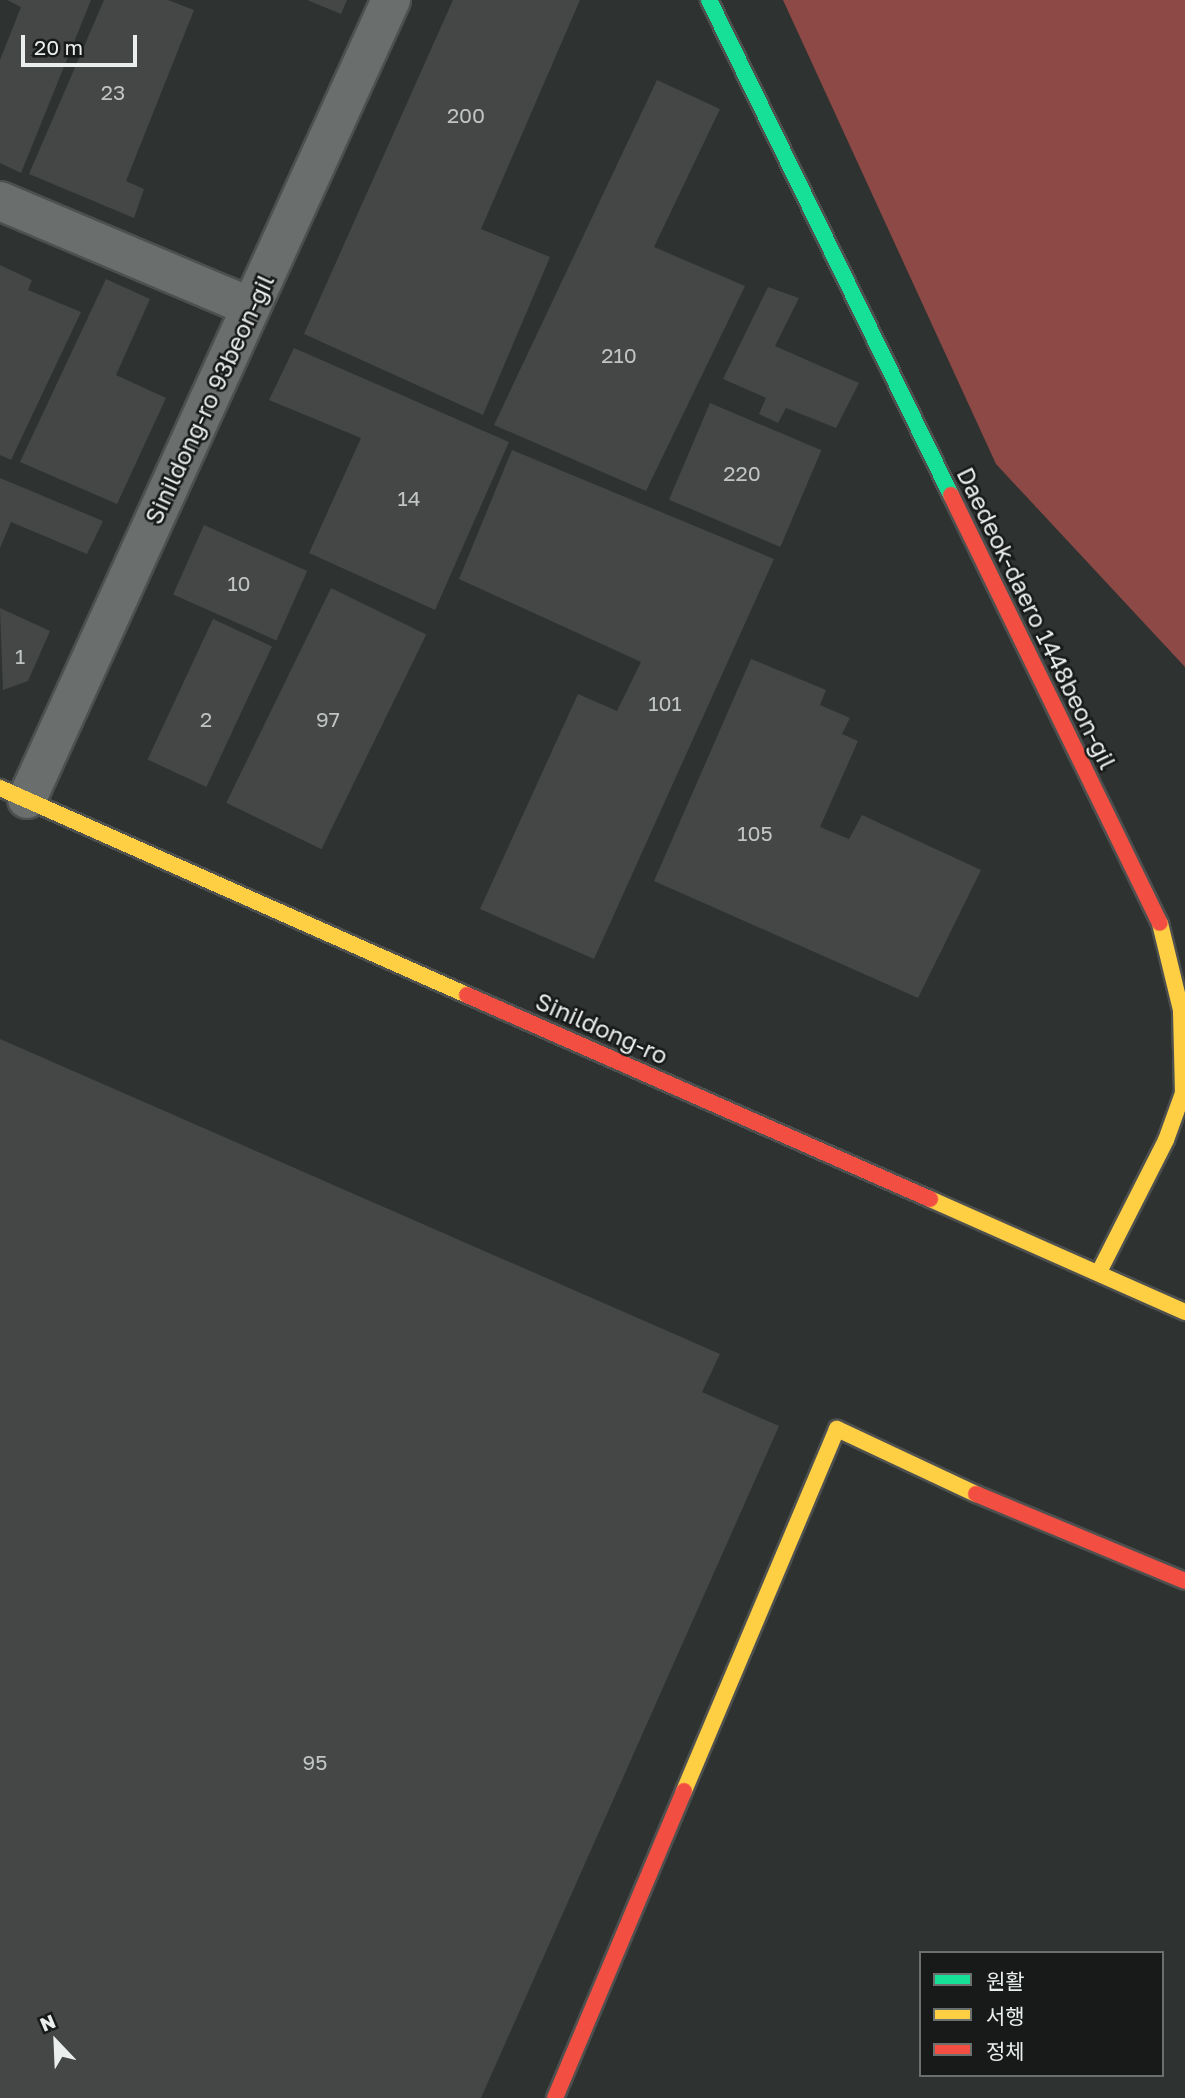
<!DOCTYPE html>
<meta charset="utf-8">
<style>
body{margin:0}
#map{position:relative;width:1185px;height:2098px;overflow:hidden;background:#2e3230;font-family:"Golos Text","Noto Sans KR",sans-serif}
div>[style]{position:absolute}
[style*='--x']{left:calc(var(--x)*1px);top:calc(var(--y)*1px);width:calc(var(--w)*1px);rotate:calc(var(--a)*1deg)}
.forest>*{inset:0;background:#8c4946}
.building>*{inset:0;background:#444746;transform-origin:0 0}
.roads{filter:drop-shadow(2px 0 #4d504f) drop-shadow(-2px 0 #4d504f) drop-shadow(0 2px #4d504f) drop-shadow(0 -2px #4d504f)}
.street>*{height:38px;margin:-19px;padding:0 19px;transform-origin:19px;border-radius:19px;background:#6a6e6c}
.fast>*{height:16px;margin:-8px;padding:0 8px;transform-origin:8px;border-radius:8px;background:#16e098}
.slow>*{height:16px;margin:-8px;padding:0 8px;transform-origin:8px;border-radius:8px;background:#ffcf43}
.jam>*{height:16px;margin:-8px;padding:0 8px;transform-origin:8px;border-radius:8px;background:#f24e42}
span{translate:-50% -50%;white-space:nowrap;text-align:center;line-height:1.15;-webkit-text-stroke:5px #171a19;paint-order:stroke}
.number-label{font-size:21px;color:#c0c4c3}
.number-label span{-webkit-text-stroke-width:0}
.street-label{font-size:24px;color:#eaeeed}
.legend{position:absolute;left:919px;top:1951px;width:245px;height:126px;box-sizing:border-box;background:#171a19;border:2px solid #6b6f6e;margin:0;padding:9px 12px;list-style:none;font-size:21px;color:#eaeeed}
.legend li{display:flex;align-items:center;gap:14px;height:35px}
.legend b{width:35px;border:2px solid #6b6f6e}
.north{position:absolute;left:21px;top:2007px;width:70px;height:70px;-webkit-text-stroke:5px #171a19;paint-order:stroke;rotate:337deg;font-size:19px;font-weight:700;line-height:28px;text-align:center;color:#eaeeed}
.north::after{content:'';display:block;margin:auto;width:24px;height:32px;background:#eaeeed;clip-path:polygon(50% 0,100% 100%,50% 72%,0 100%)}
.scale{position:absolute;left:21px;top:35px;width:116px;height:32px;box-sizing:border-box;border:4px solid #eaeeed;border-top:0;padding-left:9px;font-size:21px;line-height:24px;white-space:nowrap;color:#eaeeed;-webkit-text-stroke:5px #171a19;paint-order:stroke}
</style>
<div id="map">
<div class="forest">
<i style="clip-path:polygon(783px 0,1185px 0,1185px 667px,996px 464px)"></i>
</div>
<div class="building">
<i style="clip-path:polygon(7px 0,91px 0,21px 173px,0 163px,0 60px,21px 7px)"></i>
<i style="clip-path:polygon(104px 0,168px 0,194px 10px,126px 181px,144px 189px,134px 218px,29px 174px)"></i>
<i style="clip-path:polygon(307px 0,347px 0,341px 14px)"></i>
<i style="clip-path:polygon(453px 0,580px 0,481px 229px,550px 257px,483px 415px,304px 334px)"></i>
<i style="clip-path:polygon(657px 80px,720px 109px,654px 247px,745px 286px,646px 491px,494px 425px)"></i>
<i style="clip-path:polygon(0 265px,32px 280px,28px 290px,81px 312px,11px 460px,0 455px)"></i>
<i style="clip-path:polygon(106px 279px,150px 299px,116px 375px,166px 398px,117px 504px,20px 462px)"></i>
<i style="clip-path:polygon(768px 287px,799px 298px,775px 346px,859px 383px,836px 428px,786px 408px,778px 423px,759px 414px,766px 398px,723px 379px)"></i>
<i style="clip-path:polygon(294px 348px,509px 442px,435px 610px,309px 553px,361px 438px,269px 400px)"></i>
<i style="left:710px;top:403px;width:121px;height:105px;rotate:23deg"></i>
<i style="clip-path:polygon(512px 450px,774px 559px,594px 959px,480px 909px,578px 694px,617px 711px,641px 662px,459px 579px)"></i>
<i style="clip-path:polygon(0 478px,103px 521px,87px 554px,11px 522px,0 548px)"></i>
<i style="left:204px;top:525px;width:113px;height:76px;rotate:24deg"></i>
<i style="left:331px;top:588px;width:106px;height:239px;rotate:26deg"></i>
<i style="clip-path:polygon(0 608px,50px 631px,28px 681px,3px 690px)"></i>
<i style="left:213px;top:619px;width:65px;height:155px;rotate:25deg"></i>
<i style="clip-path:polygon(751px 659px,826px 690px,820px 705px,850px 718px,842px 734px,858px 741px,820px 827px,849px 839px,862px 815px,981px 870px,918px 998px,654px 881px)"></i>
<i style="clip-path:polygon(0 1039px,720px 1354px,702px 1392px,779px 1426px,481px 2098px,0 2098px)"></i>
</div>
<div class="roads">
<div class="street">
<i style="--x:0;--y:201;--w:272;--a:22.9"></i>
<i style="--x:27;--y:799;--w:878;--a:-65.51"></i>
</div>
<div class="fast">
<i style="--x:709;--y:0;--w:551;--a:63.95"></i>
</div>
<div class="slow">
<i style="--x:0;--y:788;--w:511;--a:23.91"></i>
<i style="--x:930;--y:1199;--w:279;--a:23.9"></i>
<i style="--x:1099;--y:1272;--w:148;--a:-63.1"></i>
<i style="--x:1166;--y:1140;--w:50;--a:-70.1"></i>
<i style="--x:1183;--y:1093;--w:83;--a:-91.4"></i>
<i style="--x:1181;--y:1010;--w:89;--a:-103.6"></i>
<i style="--x:684;--y:1791;--w:393;--a:-67.1"></i>
<i style="--x:837;--y:1429;--w:153;--a:25.1"></i>
</div>
<div class="jam">
<i style="--x:951;--y:495;--w:476;--a:64"></i>
<i style="--x:467;--y:995;--w:506;--a:23.78"></i>
<i style="--x:976;--y:1494;--w:226;--a:22.6"></i>
<i style="--x:555;--y:2098;--w:333;--a:-67.2"></i>
</div>
</div>
<div class="number-label">
<span style="left:113px;top:92px">23</span>
<span style="left:466px;top:115px">200</span>
<span style="left:619px;top:355px">210</span>
<span style="left:742px;top:473px">220</span>
<span style="left:409px;top:498px">14</span>
<span style="left:239px;top:583px">10</span>
<span style="left:20px;top:656px">1</span>
<span style="left:665px;top:703px">101</span>
<span style="left:206px;top:719px">2</span>
<span style="left:328px;top:719px">97</span>
<span style="left:755px;top:833px">105</span>
<span style="left:315px;top:1762px">95</span>
</div>
<div class="street-label">
<span style="left:209px;top:399px;rotate:-65deg">Sinildong-ro 93beon-gil</span>
<span style="left:1037px;top:618px;rotate:64deg">Daedeok-daero 1448beon-gil</span>
<span style="left:602px;top:1028px;rotate:24deg">Sinildong-ro</span>
</div>
<ul class="legend">
<li><b style="height:9px;background:#16e098"></b>원활</li>
<li><b style="height:9px;background:#ffcf43"></b>서행</li>
<li><b style="height:9px;background:#f24e42"></b>정체</li>
</ul>
<div class="north">N</div>
<div class="scale">20 m</div>
</div>
